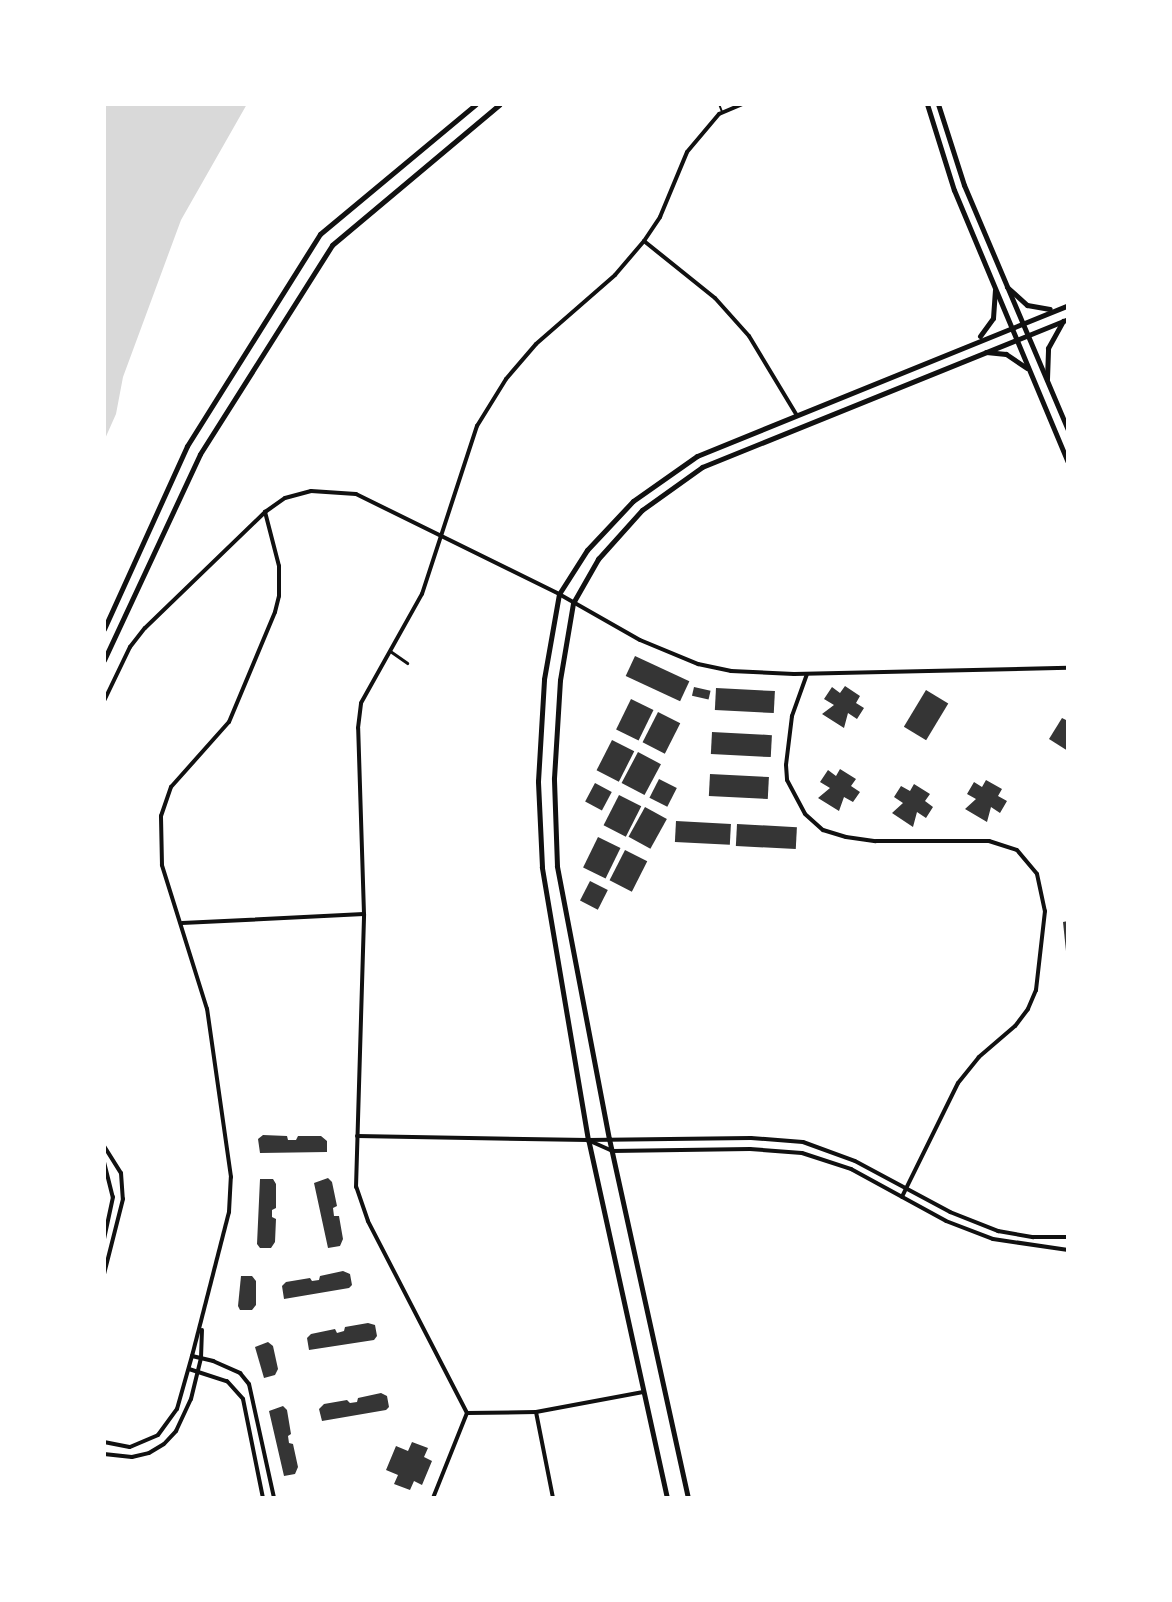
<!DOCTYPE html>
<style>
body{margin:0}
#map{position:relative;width:1172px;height:1602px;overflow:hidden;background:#fff;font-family:"DejaVu Sans",sans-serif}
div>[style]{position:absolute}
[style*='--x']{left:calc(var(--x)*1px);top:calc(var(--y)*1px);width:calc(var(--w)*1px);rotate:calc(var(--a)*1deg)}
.water>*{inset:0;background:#d9d9d9}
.building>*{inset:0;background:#353535;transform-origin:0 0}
.pedestrian>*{height:2px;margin:-1px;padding:0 1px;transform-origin:1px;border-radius:1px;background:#111}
.minor>*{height:3px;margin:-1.5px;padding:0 1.5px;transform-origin:1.5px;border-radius:1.5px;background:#111}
.tertiary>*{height:4px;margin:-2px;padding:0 2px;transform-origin:2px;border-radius:2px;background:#111}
.secondary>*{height:5px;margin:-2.5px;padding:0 2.5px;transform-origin:2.5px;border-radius:2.5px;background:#111}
.primary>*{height:5px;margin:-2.5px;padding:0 2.5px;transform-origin:2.5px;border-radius:2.5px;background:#111}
span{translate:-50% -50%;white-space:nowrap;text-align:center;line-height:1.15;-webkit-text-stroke:7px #fff;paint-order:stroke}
.frame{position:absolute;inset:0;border:106px solid #fff;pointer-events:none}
</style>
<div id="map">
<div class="water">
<i style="clip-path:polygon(104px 104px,247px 104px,181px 220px,123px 377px,116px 414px,104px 441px)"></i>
</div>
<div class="building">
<i style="left:635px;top:656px;width:60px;height:22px;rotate:25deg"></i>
<i style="clip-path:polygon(845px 686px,860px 696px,856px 703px,864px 708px,857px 719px,848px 713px,844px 728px,822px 714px,834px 705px,824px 699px,832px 687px,840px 693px)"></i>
<i style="left:694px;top:687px;width:17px;height:9px;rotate:13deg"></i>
<i style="left:716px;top:688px;width:59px;height:22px;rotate:3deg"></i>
<i style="left:926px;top:690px;width:26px;height:43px;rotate:31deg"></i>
<i style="left:631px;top:699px;width:25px;height:34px;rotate:26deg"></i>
<i style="left:658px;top:712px;width:25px;height:34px;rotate:27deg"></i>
<i style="clip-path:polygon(1062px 718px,1068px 721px,1068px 751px,1049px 739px)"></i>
<i style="left:712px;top:732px;width:60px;height:22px;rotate:3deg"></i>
<i style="left:612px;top:740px;width:25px;height:34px;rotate:27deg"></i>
<i style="left:638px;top:752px;width:26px;height:35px;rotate:28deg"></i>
<i style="clip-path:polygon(840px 769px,856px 779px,851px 786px,860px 792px,853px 802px,844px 797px,839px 811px,818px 798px,830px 788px,820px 782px,828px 770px,836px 776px)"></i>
<i style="left:710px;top:774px;width:59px;height:22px;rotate:3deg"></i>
<i style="left:659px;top:779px;width:20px;height:21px;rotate:27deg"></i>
<i style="clip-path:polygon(986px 780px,1002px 789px,998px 796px,1007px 801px,1000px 813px,991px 807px,987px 822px,965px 809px,976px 799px,967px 794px,974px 782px,982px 787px)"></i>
<i style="left:595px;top:783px;width:19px;height:21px;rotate:28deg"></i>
<i style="clip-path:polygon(914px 784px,930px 794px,925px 801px,933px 807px,926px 818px,917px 812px,913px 827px,892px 813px,903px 803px,894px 797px,901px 786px,910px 791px)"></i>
<i style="left:619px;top:795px;width:25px;height:34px;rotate:27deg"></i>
<i style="left:645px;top:807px;width:25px;height:34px;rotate:29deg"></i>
<i style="left:676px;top:821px;width:55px;height:21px;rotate:3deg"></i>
<i style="left:737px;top:824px;width:60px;height:22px;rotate:3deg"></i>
<i style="left:598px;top:837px;width:25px;height:34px;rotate:26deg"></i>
<i style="left:625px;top:850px;width:25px;height:34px;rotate:27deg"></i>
<i style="left:590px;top:881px;width:20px;height:22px;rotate:27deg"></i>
<i style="clip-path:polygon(1068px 921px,1068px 951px,1066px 951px,1063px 922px)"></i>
<i style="clip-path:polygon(263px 1135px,287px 1136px,288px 1140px,296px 1140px,298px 1136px,321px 1136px,327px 1141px,327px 1152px,260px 1153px,258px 1139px)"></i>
<i style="clip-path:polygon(328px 1178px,332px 1182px,337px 1206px,333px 1208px,334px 1216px,339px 1216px,343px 1239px,340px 1246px,328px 1248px,314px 1183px)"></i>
<i style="clip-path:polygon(260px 1179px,273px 1179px,276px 1184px,276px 1208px,272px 1210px,272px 1217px,276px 1219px,275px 1242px,271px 1248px,260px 1248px,257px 1244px)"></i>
<i style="clip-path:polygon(343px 1271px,350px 1274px,352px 1285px,349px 1288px,284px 1299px,282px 1286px,286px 1282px,310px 1278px,312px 1281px,319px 1280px,320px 1276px)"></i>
<i style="clip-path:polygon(241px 1276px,252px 1276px,256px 1281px,256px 1305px,252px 1310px,240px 1310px,238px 1306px)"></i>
<i style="clip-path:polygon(368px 1323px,375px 1325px,377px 1336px,374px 1340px,309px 1350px,307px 1338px,311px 1334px,335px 1329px,337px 1333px,344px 1331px,345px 1327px)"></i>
<i style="clip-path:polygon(268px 1342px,273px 1346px,278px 1369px,275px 1375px,264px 1378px,255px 1347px)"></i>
<i style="clip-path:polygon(381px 1393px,387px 1396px,389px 1407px,386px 1410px,322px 1421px,319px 1409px,324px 1404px,347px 1400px,350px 1403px,357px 1402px,358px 1398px)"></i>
<i style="clip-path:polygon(283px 1406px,287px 1410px,291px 1434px,288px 1436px,289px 1443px,293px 1444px,298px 1467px,295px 1474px,284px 1476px,269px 1411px)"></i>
<i style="clip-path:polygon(412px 1442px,428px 1448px,424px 1457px,432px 1461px,422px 1485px,414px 1481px,410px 1490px,394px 1484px,398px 1475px,386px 1470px,396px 1446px,408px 1451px)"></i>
</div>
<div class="pedestrian">
<i style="--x:719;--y:104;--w:9;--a:69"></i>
</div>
<div class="minor">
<i style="--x:390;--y:651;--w:21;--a:35"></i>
</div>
<div class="tertiary">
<i style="--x:644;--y:241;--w:91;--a:38.8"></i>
<i style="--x:715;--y:298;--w:51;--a:48.2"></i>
<i style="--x:749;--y:336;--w:91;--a:58.9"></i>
<i style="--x:807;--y:674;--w:45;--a:109.7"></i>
<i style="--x:792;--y:716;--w:49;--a:97"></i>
<i style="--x:786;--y:765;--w:15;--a:86"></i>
<i style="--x:787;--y:780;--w:38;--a:62"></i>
<i style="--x:805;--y:814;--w:24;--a:42"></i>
<i style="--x:823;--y:830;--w:24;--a:17"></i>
<i style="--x:846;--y:837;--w:30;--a:8"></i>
<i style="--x:876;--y:841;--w:113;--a:0"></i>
<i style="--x:989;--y:841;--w:29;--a:18"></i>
<i style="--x:1017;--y:850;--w:31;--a:50"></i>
<i style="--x:1037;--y:874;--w:38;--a:78"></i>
<i style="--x:1045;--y:911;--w:80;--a:96.5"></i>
<i style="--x:1036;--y:990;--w:21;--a:113"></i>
<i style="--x:1028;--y:1009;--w:21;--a:127"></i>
<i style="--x:1015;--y:1026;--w:48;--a:139.3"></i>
<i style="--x:979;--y:1057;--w:33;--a:129"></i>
<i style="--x:958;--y:1083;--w:127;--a:116.2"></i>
<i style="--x:104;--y:701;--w:60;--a:-64.3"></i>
<i style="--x:130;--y:647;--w:24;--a:-52"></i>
<i style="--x:145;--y:628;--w:167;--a:-44"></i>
<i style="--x:265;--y:512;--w:24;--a:-35"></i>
<i style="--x:285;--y:498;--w:27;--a:-15"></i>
<i style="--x:311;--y:491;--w:45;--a:3.8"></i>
<i style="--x:356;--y:494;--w:226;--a:26.2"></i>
<i style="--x:559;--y:594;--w:93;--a:29.6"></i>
<i style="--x:640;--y:640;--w:63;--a:22.5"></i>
<i style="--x:698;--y:664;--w:34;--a:12"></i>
<i style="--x:731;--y:671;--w:63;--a:2.7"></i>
<i style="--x:794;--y:674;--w:274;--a:-1.3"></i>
<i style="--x:182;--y:923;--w:182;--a:-2.8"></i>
<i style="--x:357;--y:1136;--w:231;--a:1"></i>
<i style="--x:588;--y:1140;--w:163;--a:-0.7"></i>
<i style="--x:751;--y:1138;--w:52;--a:4.4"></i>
<i style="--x:803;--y:1142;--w:55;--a:20.1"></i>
<i style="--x:855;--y:1161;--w:108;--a:28.2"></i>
<i style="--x:950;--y:1212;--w:52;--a:21.6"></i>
<i style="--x:998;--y:1231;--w:36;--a:10"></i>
<i style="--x:1033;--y:1237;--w:35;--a:0"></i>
<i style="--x:590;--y:1141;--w:24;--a:24"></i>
<i style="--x:612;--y:1151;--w:138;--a:-0.8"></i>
<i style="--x:750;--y:1149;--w:52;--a:4.4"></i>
<i style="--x:802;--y:1153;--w:52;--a:18.1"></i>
<i style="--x:851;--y:1169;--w:108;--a:28.7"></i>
<i style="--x:946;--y:1221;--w:50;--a:21"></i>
<i style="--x:993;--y:1239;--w:76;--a:8.3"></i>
<i style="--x:104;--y:1146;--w:32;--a:58"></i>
<i style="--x:121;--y:1173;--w:26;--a:86"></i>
<i style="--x:123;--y:1199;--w:77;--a:104.2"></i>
<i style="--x:104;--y:1162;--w:36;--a:76"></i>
<i style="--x:113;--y:1197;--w:43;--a:102.1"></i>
<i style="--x:192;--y:1356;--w:149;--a:-75.6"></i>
<i style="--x:229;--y:1212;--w:35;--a:-87"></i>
<i style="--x:231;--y:1177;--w:170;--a:-98.1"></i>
<i style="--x:207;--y:1009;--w:151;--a:-107.4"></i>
<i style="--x:162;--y:865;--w:49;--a:-91.2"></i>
<i style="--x:161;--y:816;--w:31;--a:-71"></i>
<i style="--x:171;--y:787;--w:87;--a:-48.3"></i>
<i style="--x:229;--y:722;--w:119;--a:-67.3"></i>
<i style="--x:275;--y:612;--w:16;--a:-76"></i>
<i style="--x:279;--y:596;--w:30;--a:-90"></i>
<i style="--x:279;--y:566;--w:56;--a:-104.5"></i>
<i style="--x:189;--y:1369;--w:40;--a:18"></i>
<i style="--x:227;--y:1381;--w:24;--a:48"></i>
<i style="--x:243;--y:1399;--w:101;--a:78.6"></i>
<i style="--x:536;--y:1412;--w:88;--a:78.8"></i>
<i style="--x:467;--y:1413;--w:69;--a:-0.8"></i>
<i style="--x:536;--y:1412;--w:109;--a:-10.6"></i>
<i style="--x:104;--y:1442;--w:26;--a:11"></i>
<i style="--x:130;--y:1447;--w:30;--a:-23"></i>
<i style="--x:158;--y:1435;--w:32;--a:-54"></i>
<i style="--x:177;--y:1409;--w:55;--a:-74.2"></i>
<i style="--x:192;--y:1356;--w:22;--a:13"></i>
<i style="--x:213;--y:1361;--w:30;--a:24"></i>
<i style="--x:240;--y:1373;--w:14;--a:51"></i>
<i style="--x:249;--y:1384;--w:117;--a:77.6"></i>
<i style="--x:104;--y:1454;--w:28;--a:6"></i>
<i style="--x:132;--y:1457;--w:17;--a:-13"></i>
<i style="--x:149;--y:1453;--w:17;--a:-31"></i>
<i style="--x:164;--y:1444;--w:18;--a:-47"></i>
<i style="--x:176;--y:1431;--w:35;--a:-65"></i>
<i style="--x:191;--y:1399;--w:42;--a:-76.3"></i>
<i style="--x:201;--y:1358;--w:28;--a:-88"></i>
<i style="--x:433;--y:1498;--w:92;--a:-68.2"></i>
<i style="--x:467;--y:1413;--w:216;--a:-117.3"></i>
<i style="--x:368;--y:1221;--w:36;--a:-109"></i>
<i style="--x:356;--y:1187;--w:273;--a:-88.3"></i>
<i style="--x:364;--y:914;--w:186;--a:-91.8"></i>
<i style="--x:358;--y:728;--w:25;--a:-83"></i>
<i style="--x:361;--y:703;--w:125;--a:-60.8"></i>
<i style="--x:422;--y:594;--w:177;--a:-71.9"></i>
<i style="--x:477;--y:426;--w:55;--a:-58.3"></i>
<i style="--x:506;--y:379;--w:46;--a:-49.4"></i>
<i style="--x:536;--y:344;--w:105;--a:-41.1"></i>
<i style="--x:615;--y:275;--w:45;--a:-49.5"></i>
<i style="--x:644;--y:241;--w:29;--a:-56"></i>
<i style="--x:660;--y:217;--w:70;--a:-67.4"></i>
<i style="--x:687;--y:152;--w:50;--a:-49.9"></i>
<i style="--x:719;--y:114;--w:25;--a:-23"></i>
</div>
<div class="secondary">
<i style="--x:927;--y:104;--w:90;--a:72.6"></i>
<i style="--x:954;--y:190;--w:295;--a:67.3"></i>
<i style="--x:938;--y:104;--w:85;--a:72.2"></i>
<i style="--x:964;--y:185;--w:266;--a:67"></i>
<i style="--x:104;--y:629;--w:201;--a:-65.6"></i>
<i style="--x:187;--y:446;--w:250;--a:-57.9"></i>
<i style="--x:320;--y:234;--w:203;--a:-39.8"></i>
<i style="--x:104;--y:660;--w:227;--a:-65"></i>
<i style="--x:200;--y:454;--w:247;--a:-57.7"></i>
<i style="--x:332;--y:245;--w:219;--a:-40"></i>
</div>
<div class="primary">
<i style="--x:1007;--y:287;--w:27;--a:42"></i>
<i style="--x:1027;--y:305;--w:23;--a:10"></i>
<i style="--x:980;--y:336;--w:22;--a:-54"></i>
<i style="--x:993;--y:318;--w:28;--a:-86"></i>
<i style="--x:986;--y:352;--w:20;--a:6"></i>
<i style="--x:1006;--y:354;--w:25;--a:34"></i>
<i style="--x:1047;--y:379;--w:31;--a:-88"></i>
<i style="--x:1048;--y:348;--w:31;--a:-61"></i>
<i style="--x:667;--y:1498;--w:367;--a:-102.4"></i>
<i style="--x:588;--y:1140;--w:277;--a:-99.6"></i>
<i style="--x:542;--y:867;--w:86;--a:-92.7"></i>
<i style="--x:538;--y:781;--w:102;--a:-86.6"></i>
<i style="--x:544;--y:679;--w:86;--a:-80"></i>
<i style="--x:559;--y:594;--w:52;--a:-57.5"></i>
<i style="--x:587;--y:550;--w:67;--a:-46.8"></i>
<i style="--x:633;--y:501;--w:78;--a:-35.1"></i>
<i style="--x:697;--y:456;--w:401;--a:-22.1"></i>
<i style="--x:688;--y:1498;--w:368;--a:-102.4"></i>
<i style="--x:609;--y:1139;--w:278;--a:-100.8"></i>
<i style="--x:557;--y:866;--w:88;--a:-92"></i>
<i style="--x:554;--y:778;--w:98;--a:-86.5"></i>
<i style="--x:560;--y:680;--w:78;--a:-80.4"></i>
<i style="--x:573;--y:603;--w:51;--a:-60.4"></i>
<i style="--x:598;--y:559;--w:66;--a:-48.1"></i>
<i style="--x:642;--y:510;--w:74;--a:-35.6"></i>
<i style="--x:702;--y:467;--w:395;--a:-22"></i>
</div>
<div class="frame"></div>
</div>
